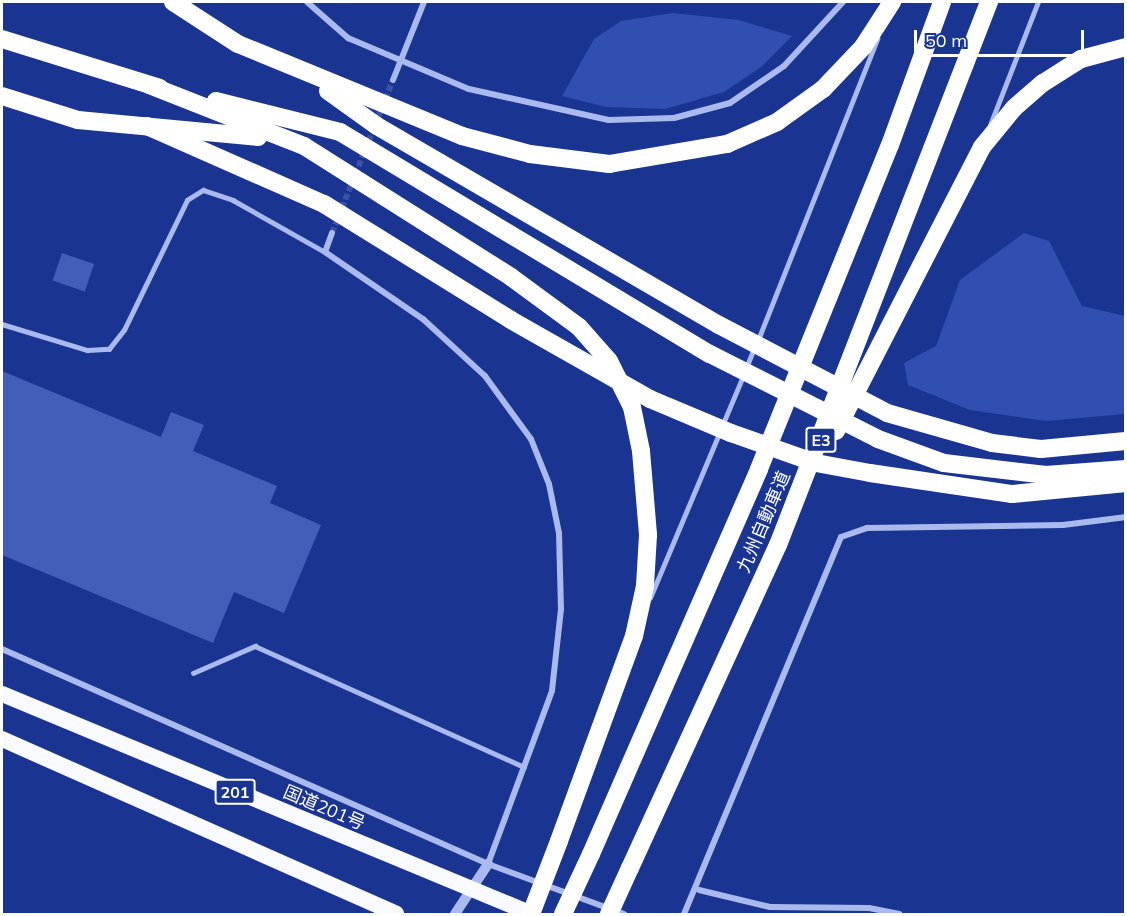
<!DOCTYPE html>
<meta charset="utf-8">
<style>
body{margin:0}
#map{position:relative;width:1127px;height:916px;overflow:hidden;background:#1a3492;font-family:Mulish,"Noto Sans JP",sans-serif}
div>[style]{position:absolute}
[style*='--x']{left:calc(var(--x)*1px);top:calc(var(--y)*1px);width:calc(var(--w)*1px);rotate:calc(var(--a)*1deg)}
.green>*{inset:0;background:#314eb1}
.building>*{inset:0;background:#435eb9;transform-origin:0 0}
.minor-tunnel>*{height:6px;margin-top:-3px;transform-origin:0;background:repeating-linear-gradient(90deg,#3c52a2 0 6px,transparent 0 9px)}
.service>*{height:4.5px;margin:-2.25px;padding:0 2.25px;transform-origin:2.25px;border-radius:2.25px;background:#aabaef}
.minor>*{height:6px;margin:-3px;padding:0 3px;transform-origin:3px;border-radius:3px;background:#aabaef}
.tertiary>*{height:10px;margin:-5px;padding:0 5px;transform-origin:5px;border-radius:5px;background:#aabaef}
.trunk>*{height:16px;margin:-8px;padding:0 8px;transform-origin:8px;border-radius:8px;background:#f8faff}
.motorway>*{height:18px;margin:-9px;padding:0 9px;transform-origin:9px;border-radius:9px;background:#fff}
.motorway-bridge>*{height:18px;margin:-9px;padding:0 9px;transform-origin:9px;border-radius:9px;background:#fff}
span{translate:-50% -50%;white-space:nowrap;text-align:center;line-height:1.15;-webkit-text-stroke:5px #1a3492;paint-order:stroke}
.shield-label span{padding:2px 4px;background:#1a3492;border:2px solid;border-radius:4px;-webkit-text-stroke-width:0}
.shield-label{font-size:16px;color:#fff;font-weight:700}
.street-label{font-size:18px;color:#fff}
.frame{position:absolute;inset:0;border:3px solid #fff;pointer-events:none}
.scale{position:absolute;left:914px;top:30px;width:170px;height:27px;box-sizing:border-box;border:3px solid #fff;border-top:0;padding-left:8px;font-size:18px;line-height:21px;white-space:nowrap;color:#fff;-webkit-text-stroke:4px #1a3492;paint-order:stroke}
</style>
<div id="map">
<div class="green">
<i style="clip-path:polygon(673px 13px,739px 20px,792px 36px,761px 67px,724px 92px,665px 109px,606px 107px,562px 96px,594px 39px,621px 21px)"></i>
<i style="clip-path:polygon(1024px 233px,1049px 241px,1082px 306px,1125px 316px,1125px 414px,1046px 421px,970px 410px,908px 385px,904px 363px,936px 346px,960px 280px)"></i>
</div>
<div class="building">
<i style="left:62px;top:253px;width:34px;height:29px;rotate:19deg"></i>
<i style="clip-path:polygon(2px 371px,161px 437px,171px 412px,204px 425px,193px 451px,277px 486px,270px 503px,321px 525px,284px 613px,234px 592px,213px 643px,2px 555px)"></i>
</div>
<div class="minor-tunnel">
<i style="--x:332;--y:233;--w:165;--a:-68.3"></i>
</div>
<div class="service">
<i style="--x:990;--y:125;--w:132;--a:-68.7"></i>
<i style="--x:2;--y:324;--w:89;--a:17"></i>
<i style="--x:87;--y:350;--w:22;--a:-3"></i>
<i style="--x:109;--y:349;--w:24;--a:-52"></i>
<i style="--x:124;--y:330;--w:144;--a:-64.1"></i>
<i style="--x:187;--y:200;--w:19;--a:-32"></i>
<i style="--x:203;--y:190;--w:32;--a:18"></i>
<i style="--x:233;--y:200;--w:106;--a:29.5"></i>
<i style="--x:758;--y:340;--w:324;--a:-68.4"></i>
<i style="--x:746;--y:368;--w:22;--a:-68"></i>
<i style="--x:722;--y:426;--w:54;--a:-67.2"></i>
<i style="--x:650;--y:598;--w:178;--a:-67.2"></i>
<i style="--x:193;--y:673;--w:68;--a:-23.5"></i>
<i style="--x:255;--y:646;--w:295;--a:24.2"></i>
</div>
<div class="minor">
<i style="--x:307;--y:2;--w:55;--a:41.3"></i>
<i style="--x:348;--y:38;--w:131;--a:22.9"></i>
<i style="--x:469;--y:89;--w:143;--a:12.5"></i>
<i style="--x:609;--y:120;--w:65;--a:-1.8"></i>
<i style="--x:674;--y:118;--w:58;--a:-15"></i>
<i style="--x:730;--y:103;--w:65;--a:-34.4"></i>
<i style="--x:784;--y:66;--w:87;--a:-47.3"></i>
<i style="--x:393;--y:80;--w:84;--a:-68.3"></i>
<i style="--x:332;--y:233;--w:20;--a:110"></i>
<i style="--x:325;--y:252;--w:119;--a:34.4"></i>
<i style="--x:423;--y:319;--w:84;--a:42.6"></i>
<i style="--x:485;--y:376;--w:78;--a:53.9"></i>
<i style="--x:531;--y:439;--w:48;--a:68.2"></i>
<i style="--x:549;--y:484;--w:50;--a:78.5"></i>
<i style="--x:559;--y:533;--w:76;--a:88.5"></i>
<i style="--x:561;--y:609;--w:82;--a:96.3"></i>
<i style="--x:552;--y:691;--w:184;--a:110.3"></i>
<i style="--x:2;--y:649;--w:531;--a:23.86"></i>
<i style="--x:488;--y:864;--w:145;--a:20.2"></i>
<i style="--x:699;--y:890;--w:73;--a:13.5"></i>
<i style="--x:770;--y:907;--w:99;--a:0.6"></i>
<i style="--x:869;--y:908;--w:31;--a:11"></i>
<i style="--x:684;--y:914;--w:408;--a:-67.4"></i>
<i style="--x:841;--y:537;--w:28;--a:-19"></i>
<i style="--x:867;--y:528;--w:196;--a:-0.9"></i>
<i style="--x:1063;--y:525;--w:64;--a:-7.2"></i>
</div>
<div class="tertiary">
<i style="--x:455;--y:914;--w:60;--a:-56.6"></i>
</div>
<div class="trunk">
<i style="--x:2;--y:694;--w:574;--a:22.54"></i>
<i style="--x:2;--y:739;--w:431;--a:23.9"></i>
</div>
<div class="motorway">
<i style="--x:173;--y:2;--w:77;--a:32.9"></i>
<i style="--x:238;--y:44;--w:242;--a:22.3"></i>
<i style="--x:462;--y:136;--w:70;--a:14.8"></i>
<i style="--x:530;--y:154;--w:80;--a:7.2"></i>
<i style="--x:609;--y:164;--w:120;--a:-9.6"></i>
<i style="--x:727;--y:144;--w:55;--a:-23.7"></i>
<i style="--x:777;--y:122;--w:57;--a:-35.7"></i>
<i style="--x:823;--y:89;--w:58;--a:-46.4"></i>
<i style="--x:863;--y:47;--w:54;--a:-57.2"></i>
<i style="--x:2;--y:39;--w:165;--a:17.2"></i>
<i style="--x:149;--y:85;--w:167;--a:21.5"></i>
<i style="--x:304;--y:146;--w:245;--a:32.3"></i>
<i style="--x:511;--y:277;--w:84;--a:36.3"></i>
<i style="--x:579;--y:327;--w:45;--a:48.6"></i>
<i style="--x:609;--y:361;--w:51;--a:63.4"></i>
<i style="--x:632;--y:407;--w:45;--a:78.4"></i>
<i style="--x:641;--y:451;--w:84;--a:85.2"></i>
<i style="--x:648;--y:535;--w:51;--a:93.4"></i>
<i style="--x:645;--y:586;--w:51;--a:102.4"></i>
<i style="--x:634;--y:636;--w:218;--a:110.1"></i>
<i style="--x:328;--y:91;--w:60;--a:35.5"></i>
<i style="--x:377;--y:126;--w:396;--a:30.2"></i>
<i style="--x:2;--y:96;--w:80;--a:17.5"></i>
<i style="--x:78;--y:120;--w:181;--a:5.4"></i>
<i style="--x:216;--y:101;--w:128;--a:14"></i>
<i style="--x:340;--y:132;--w:431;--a:31"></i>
<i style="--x:147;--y:126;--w:193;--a:23.8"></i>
<i style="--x:324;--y:204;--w:220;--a:31.8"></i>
<i style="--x:887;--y:413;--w:109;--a:15.9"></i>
<i style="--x:992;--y:443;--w:49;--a:7"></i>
<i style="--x:1041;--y:449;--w:85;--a:-5.4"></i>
<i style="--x:836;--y:431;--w:319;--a:-62.8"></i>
<i style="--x:982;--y:147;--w:50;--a:-50.6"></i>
<i style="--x:1014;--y:108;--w:38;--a:-41"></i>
<i style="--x:1043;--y:83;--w:45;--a:-32.3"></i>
<i style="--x:1081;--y:59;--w:47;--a:-14.9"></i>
<i style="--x:878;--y:439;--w:70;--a:20"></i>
<i style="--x:944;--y:463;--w:103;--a:6.7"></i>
<i style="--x:1046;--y:475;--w:80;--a:-4.3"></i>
<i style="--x:870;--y:473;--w:144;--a:8.4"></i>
<i style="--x:1012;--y:494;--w:115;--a:-5.5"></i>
<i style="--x:591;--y:854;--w:420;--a:-66.4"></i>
<i style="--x:759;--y:469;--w:349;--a:-68"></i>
<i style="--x:890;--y:145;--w:152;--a:-70"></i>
<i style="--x:630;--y:868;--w:355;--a:-65.4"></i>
<i style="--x:778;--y:545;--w:583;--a:-68.76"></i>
</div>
<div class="motorway-bridge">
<i style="--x:511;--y:320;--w:160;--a:29.6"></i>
<i style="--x:650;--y:399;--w:88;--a:22.8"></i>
<i style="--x:731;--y:433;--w:90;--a:19.4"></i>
<i style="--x:816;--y:463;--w:55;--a:10.5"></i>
<i style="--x:719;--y:325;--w:190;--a:27.6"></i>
<i style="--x:710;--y:354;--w:188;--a:26.8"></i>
<i style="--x:531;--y:914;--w:78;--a:-69"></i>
<i style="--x:563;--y:914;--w:66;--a:-65"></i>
<i style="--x:609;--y:914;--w:51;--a:-65.5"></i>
</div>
<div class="shield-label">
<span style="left:821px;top:440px">E3</span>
<span style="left:235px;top:792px">201</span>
</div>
<div class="street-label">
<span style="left:764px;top:522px;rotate:-67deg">九州自動車道</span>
<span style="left:324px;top:808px;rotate:23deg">国道201号</span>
</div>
<div class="frame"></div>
<div class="scale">50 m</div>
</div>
